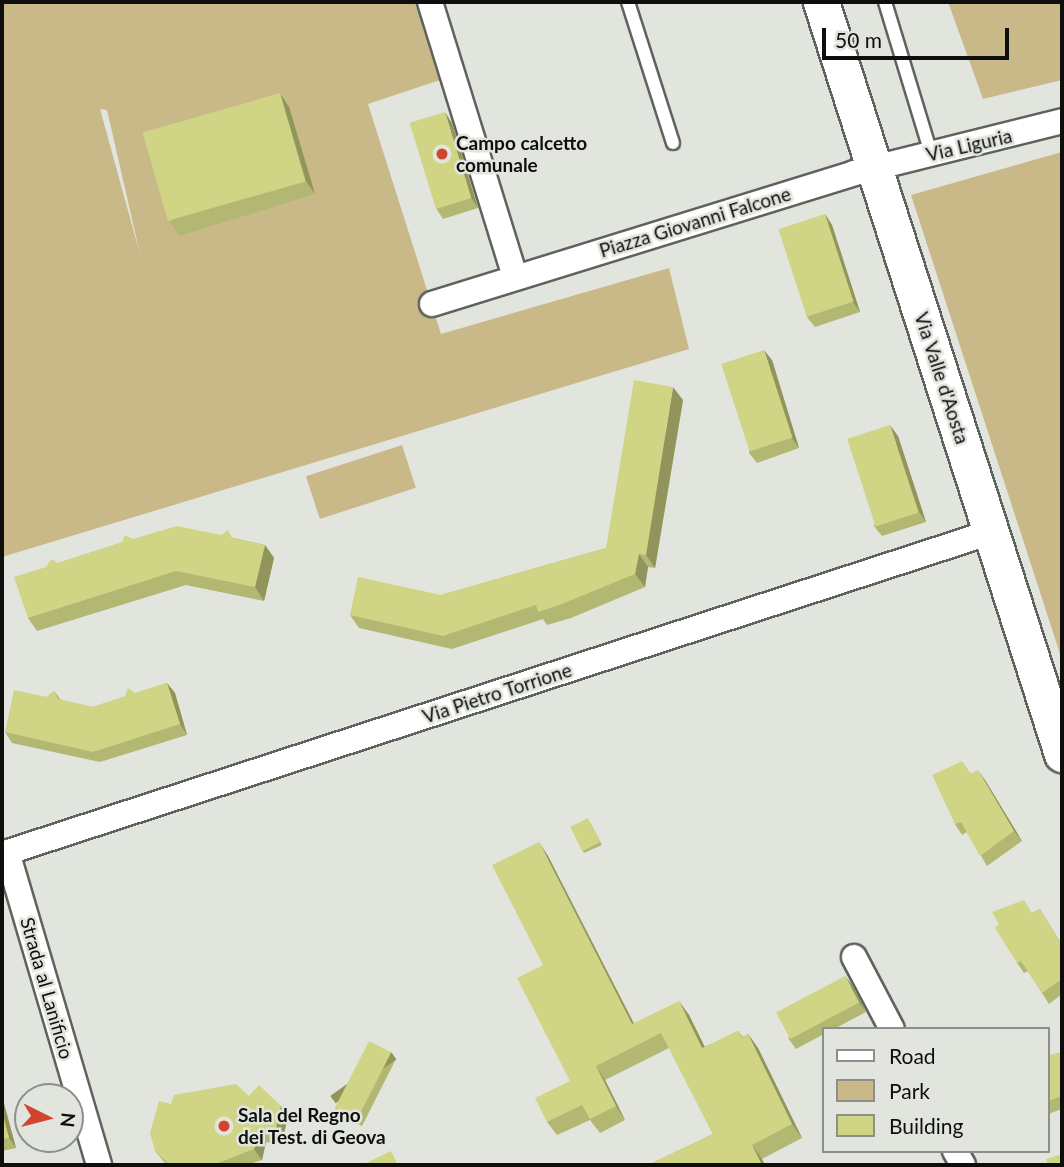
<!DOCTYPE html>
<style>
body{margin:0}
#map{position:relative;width:1064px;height:1167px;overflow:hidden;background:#e1e5de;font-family:Lato,sans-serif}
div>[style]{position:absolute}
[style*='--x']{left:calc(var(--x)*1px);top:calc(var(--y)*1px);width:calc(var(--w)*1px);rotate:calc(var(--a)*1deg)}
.green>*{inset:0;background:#cab988;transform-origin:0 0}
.roads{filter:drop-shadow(2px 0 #5f635d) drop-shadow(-2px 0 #5f635d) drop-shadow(0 2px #5f635d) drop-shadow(0 -2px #5f635d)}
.lane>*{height:12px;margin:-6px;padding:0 6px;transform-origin:6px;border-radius:6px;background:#fff}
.street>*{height:24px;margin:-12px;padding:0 12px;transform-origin:12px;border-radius:12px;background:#fff}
.secondary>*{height:35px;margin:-17.5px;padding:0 17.5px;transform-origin:17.5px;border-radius:17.5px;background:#fff}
.wall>*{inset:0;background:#b2b772}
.shaded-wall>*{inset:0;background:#91955c;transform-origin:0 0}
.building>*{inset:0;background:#cfd584;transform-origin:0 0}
.dots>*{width:19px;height:19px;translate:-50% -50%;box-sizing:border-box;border:4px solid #e1e5de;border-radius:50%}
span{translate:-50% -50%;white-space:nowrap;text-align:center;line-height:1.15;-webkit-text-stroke:5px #e1e5de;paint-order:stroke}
.poi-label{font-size:19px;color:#0e0f0d;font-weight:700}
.left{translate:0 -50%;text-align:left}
.street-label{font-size:19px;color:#0e0f0d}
.frame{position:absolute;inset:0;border:4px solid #0e0f0d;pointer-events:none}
.legend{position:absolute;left:822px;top:1027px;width:228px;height:126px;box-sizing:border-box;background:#e1e5de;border:2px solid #8d8f8a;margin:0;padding:9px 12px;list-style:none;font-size:21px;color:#0e0f0d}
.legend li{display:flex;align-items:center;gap:14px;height:35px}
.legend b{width:35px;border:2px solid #8d8f8a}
.north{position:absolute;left:14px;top:1083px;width:70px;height:70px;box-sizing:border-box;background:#e1e5de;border:2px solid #8d8f8a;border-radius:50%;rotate:96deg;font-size:19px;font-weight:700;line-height:28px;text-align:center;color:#0e0f0d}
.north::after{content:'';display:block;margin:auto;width:24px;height:32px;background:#d1452d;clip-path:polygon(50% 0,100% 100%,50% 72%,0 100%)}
.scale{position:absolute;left:822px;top:28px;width:187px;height:32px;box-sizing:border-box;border:4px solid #0e0f0d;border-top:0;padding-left:9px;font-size:21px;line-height:24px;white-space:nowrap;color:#0e0f0d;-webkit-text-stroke:5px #e1e5de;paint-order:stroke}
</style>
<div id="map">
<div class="green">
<i style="clip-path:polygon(evenodd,2px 2px,419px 2px,443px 79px,368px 104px,441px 334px,669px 268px,689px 349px,2px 557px,2px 2px,100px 109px,107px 110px,140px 254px,100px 109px)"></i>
<i style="clip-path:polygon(948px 2px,1062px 2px,1062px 80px,983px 99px)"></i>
<i style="clip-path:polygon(1062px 152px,1062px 660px,911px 195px)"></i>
<i style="left:402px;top:445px;width:45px;height:101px;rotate:72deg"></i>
</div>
<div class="roads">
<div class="lane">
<i style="--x:628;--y:2;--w:148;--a:72.3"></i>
<i style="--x:885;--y:2;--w:158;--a:73.1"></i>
</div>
<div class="street">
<i style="--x:430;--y:2;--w:288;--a:72.8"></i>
<i style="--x:432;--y:304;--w:442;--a:-17.2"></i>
<i style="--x:854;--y:173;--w:214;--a:-14"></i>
<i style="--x:7;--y:852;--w:326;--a:73.6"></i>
<i style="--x:2;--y:854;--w:1040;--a:-18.03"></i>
<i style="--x:854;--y:957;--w:81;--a:62.2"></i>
<i style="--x:955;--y:1151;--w:16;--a:60"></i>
</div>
<div class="secondary">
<i style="--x:821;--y:2;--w:790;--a:72.23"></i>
</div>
</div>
<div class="wall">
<i style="clip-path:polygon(289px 107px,315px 194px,179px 236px,170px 223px)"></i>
<i style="clip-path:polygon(452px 123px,478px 208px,443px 219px,436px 208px)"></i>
<i style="clip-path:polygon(825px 214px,832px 225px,860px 312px,815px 327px,807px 317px)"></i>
<i style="clip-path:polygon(772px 360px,799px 448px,757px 463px,749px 453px)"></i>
<i style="clip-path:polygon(683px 400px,655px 568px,648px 567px,645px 587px,571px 618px,547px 625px,543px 619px,452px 649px,359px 628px,350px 615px,441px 595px,606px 548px)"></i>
<i style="clip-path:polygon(898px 436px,926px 522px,882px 536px,874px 526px)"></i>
<i style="clip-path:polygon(234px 538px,265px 545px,274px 558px,264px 601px,186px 585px,37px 631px,28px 618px,58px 563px,133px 539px)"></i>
<i style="clip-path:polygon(167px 683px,175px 693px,187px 735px,100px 762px,12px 743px,5px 732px,54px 691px,61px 700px,93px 707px)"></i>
<i style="clip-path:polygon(971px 773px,985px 780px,1022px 841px,987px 866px,967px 832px,962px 835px,955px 824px)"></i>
<i style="clip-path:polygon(590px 822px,602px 845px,584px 853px,582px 850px)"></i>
<i style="clip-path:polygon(548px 856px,634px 1023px,689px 1015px,705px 1047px,738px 1031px,743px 1037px,748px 1034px,758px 1048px,802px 1138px,762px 1159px,765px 1165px,648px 1165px,713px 1134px,669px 1048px,605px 1080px,625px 1120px,600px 1133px,590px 1120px,557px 1135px,547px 1122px,570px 1081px)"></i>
<i style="clip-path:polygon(1040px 909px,1062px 945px,1062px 994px,1049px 1004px,1028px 971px,1024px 973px,1017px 963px,1032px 913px)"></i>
<i style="clip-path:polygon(853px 986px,866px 1012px,834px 1029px,824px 1029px,824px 1034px,796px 1049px,788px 1038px)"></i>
<i style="clip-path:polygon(391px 1052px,396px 1059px,362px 1126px,340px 1115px,335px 1108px)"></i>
<i style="clip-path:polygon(1062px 1052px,1062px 1109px,1048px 1114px,1048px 1056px)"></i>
<i style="clip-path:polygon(2px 1096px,16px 1148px,2px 1151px)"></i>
<i style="clip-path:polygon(249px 1096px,281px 1106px,288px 1117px,281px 1146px,266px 1142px,262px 1160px,247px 1165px,167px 1165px,155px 1151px)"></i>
</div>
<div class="shaded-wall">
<i style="clip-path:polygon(280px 93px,289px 107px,315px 194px,306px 181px)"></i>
<i style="clip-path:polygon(445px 112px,452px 123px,478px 208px,471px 198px)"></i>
<i style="clip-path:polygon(825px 214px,832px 225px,860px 312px,853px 302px)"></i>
<i style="clip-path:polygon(764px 350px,772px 360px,799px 448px,792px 438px)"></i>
<i style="clip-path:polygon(673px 387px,683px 400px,655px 568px,646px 555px)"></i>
<i style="clip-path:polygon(890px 425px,898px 436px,926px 522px,919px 512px)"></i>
<i style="clip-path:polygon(265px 545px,274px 558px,264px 601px,255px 587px)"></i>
<i style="clip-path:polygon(639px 554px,648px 567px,645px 587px,635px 574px)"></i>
<i style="clip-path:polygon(167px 683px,175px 693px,187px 735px,180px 724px)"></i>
<i style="clip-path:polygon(978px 770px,985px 780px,1022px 841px,1014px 831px)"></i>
<i style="clip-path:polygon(539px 842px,548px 856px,641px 1038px,632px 1024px)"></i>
<i style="clip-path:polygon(845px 976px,853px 986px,866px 1012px,859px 1002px)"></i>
<i style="clip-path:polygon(679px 1001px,689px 1015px,712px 1062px,702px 1048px)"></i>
<i style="clip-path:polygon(748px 1034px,758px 1048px,802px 1138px,792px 1124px)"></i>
<i style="left:391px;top:1052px;width:9px;height:75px;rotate:54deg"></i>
<i style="clip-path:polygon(596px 1066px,605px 1080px,625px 1120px,616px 1106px)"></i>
<i style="clip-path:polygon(2px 1096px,16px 1148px,9px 1138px,2px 1112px)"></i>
<i style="clip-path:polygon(281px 1106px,288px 1117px,281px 1146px,274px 1136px)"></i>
<i style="clip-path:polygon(259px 1132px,266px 1142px,262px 1160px,254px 1149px)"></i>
<i style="clip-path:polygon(752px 1145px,762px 1159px,765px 1165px,762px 1165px)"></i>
</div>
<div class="building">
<i style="left:280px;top:93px;width:92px;height:143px;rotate:74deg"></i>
<i style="left:445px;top:112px;width:90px;height:37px;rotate:73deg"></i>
<i style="left:825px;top:214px;width:92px;height:49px;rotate:72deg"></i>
<i style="left:764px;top:350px;width:92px;height:45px;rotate:72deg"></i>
<i style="clip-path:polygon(634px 380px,673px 387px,646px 555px,639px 554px,635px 574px,562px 604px,538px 612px,536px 605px,443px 636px,350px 615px,358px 577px,441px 595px,606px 548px)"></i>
<i style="left:890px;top:425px;width:92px;height:45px;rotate:72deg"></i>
<i style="clip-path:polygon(177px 526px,221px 535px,228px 530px,232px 538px,265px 545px,255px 587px,176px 571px,28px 618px,14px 577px,46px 567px,51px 559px,58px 563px,122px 542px,125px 535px,133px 539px)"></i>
<i style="clip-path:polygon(167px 683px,180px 724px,93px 752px,5px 732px,14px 690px,47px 697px,54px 691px,58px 699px,93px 707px,125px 696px,128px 688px,135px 693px)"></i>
<i style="clip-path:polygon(962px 761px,971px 774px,978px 770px,1014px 831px,980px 856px,961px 822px,955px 824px,932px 775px)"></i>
<i style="left:588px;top:818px;width:27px;height:20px;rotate:63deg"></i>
<i style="clip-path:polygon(539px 842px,632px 1024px,679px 1001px,702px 1048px,738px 1031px,742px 1038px,748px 1034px,792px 1124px,752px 1145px,762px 1165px,648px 1165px,713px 1134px,661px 1033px,596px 1066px,616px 1106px,590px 1119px,582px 1105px,547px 1122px,535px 1098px,570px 1081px,517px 978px,543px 965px,492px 865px)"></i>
<i style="clip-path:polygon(1024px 900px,1032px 913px,1040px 909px,1062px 946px,1062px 979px,1042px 993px,1021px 961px,1017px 963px,995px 928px,999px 924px,992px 912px)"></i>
<i style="left:845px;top:976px;width:30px;height:78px;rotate:62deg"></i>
<i style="left:369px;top:1041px;width:25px;height:75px;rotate:27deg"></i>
<i style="clip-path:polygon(1062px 1052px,1062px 1096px,1048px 1101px,1048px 1056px)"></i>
<i style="clip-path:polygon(236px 1084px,249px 1096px,259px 1085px,281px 1106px,274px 1136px,259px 1132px,254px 1149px,213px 1165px,170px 1165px,155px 1151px,150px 1133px,159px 1101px,171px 1104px,174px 1095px)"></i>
<i style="clip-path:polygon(2px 1112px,9px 1138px,2px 1139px)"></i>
<i style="clip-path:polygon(391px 1151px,398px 1165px,362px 1165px)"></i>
<i style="clip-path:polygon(1062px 1154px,1062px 1165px,1048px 1165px,1046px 1159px)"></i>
</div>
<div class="dots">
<i style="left:442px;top:154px;background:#d1452d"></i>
<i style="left:224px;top:1126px;background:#d1452d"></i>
</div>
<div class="poi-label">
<span class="left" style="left:456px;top:154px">Campo calcetto<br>comunale</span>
<span class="left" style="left:238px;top:1126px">Sala del Regno<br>dei Test. di Geova</span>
</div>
<div class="street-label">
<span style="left:969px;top:145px;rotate:-13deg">Via Liguria</span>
<span style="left:695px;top:222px;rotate:-17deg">Piazza Giovanni Falcone</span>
<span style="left:942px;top:378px;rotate:72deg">Via Valle d'Aosta</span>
<span style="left:497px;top:693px;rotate:-18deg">Via Pietro Torrione</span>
<span style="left:47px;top:988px;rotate:74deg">Strada al Lanificio</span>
</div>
<div class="frame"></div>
<ul class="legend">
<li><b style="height:9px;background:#fff"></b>Road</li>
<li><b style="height:19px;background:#cab988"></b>Park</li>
<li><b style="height:19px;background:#cfd584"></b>Building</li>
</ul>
<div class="north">N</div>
<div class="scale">50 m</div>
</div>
